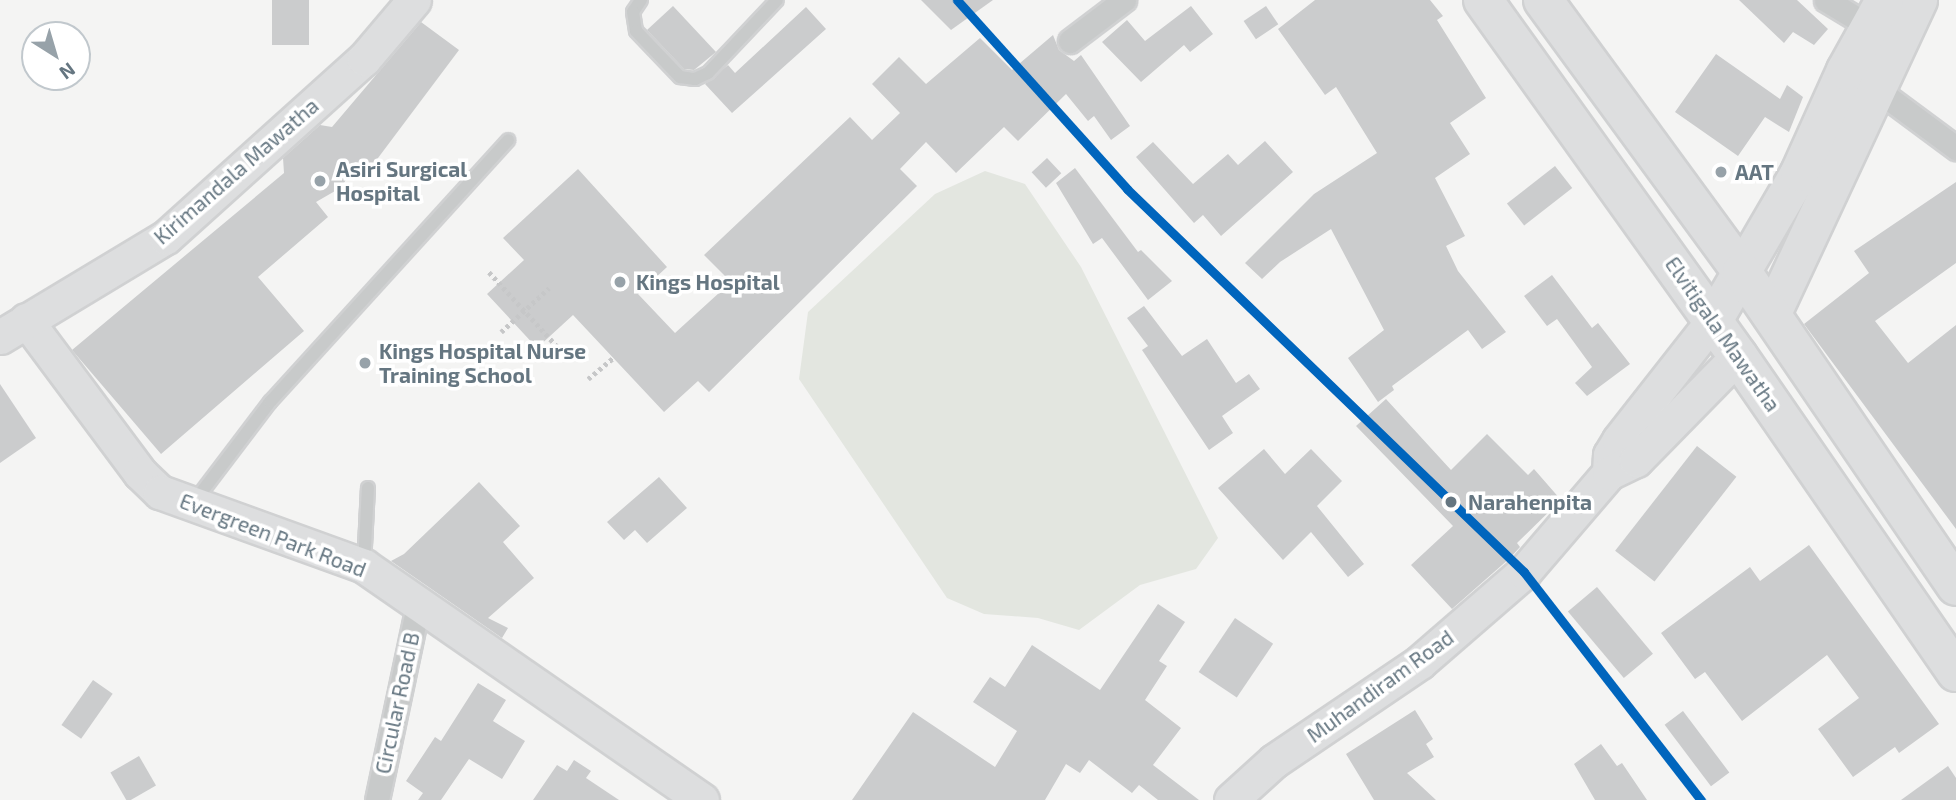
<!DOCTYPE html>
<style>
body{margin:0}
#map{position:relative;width:1956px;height:800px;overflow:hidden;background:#f4f4f3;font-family:"Exo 2",sans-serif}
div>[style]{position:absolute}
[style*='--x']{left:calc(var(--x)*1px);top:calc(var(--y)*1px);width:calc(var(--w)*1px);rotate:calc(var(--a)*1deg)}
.green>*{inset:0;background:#e3e6e0}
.building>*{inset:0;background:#cbcccd;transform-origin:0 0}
.path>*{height:4.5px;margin-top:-2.25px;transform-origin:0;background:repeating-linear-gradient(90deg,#c6c7c8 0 3.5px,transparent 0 7px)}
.roads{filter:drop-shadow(2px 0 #d0d1d2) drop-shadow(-2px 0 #d0d1d2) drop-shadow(0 2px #d0d1d2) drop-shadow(0 -2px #d0d1d2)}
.lane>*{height:12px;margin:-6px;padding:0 6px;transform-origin:6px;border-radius:6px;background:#c8caca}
.street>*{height:23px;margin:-11.5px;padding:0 11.5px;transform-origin:11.5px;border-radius:11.5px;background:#c8caca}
.secondary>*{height:33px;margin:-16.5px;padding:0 16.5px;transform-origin:16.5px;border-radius:16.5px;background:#dddedf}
.primary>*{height:37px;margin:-18.5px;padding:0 18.5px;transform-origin:18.5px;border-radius:18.5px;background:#dddedf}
.highway>*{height:38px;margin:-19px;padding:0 19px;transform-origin:19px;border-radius:19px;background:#dddedf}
.rail-1>*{height:9px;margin:-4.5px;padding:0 4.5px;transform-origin:4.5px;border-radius:4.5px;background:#0065bd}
.dots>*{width:19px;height:19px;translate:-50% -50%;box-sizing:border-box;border:4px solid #fff;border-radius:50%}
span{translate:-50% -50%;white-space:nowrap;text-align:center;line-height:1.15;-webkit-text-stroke:7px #fff;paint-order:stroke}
.poi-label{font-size:21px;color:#657681;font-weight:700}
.left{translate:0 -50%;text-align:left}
.street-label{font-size:21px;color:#657681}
.stop-label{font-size:21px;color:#657681;font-weight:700}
.north{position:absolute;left:21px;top:21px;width:70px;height:70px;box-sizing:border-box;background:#fff;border:2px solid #c1c8cd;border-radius:50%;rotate:143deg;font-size:19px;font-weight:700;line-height:28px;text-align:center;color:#657681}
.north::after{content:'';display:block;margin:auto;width:24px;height:32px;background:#97a2a9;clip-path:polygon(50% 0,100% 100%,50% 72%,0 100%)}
</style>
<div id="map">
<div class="green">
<i style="clip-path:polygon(985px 171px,1025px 184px,1081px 267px,1218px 538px,1196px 569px,1140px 585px,1079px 630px,1038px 618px,984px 614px,947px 598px,799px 379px,808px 312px,935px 194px)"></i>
</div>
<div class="building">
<i style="left:272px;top:0;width:37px;height:45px"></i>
<i style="clip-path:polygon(921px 0,993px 0,951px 30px)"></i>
<i style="clip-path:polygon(1315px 0,1430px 0,1443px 16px,1437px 20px,1486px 98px,1450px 123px,1470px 154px,1435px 178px,1465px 236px,1446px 246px,1458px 271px,1506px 332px,1482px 349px,1468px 330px,1392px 386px,1394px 390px,1378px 402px,1348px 358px,1384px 330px,1331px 229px,1280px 262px,1262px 279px,1245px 263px,1314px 194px,1377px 153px,1336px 87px,1325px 95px,1278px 29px)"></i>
<i style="clip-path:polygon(1739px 0,1797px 0,1828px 29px,1814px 45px,1793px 32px,1784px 43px)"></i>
<i style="clip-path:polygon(673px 6px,716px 52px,694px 70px,684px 69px,647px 30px)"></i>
<i style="clip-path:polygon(1191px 6px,1213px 34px,1190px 52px,1184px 45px,1141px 82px,1102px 42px,1127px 20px,1145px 41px)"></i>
<i style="left:1266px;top:6px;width:22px;height:27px;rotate:56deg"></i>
<i style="clip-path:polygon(806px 7px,826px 29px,732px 113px,705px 84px,728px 65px,735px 73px)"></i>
<i style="clip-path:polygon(421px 22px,459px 50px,372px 166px,355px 162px,342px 187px,316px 202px,328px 217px,258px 277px,304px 331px,161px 454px,72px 350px,284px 173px,283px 158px,320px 125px,332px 127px)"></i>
<i style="clip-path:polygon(1053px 35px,1059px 50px,1074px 61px,1081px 55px,1130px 126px,1111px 140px,1094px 116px,1088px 121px,1066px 94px,1018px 141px,1004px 127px,956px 173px,926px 142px,900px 169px,917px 186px,709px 392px,698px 381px,664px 412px,573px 315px,537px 348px,487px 294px,524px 260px,503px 238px,578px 169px,667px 267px,638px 294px,675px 333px,731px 282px,704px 255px,850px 117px,872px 140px,900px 113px,872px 84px,899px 57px,926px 84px,980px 38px,1012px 70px)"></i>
<i style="clip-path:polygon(1716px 54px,1780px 99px,1787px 85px,1803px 97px,1789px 132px,1765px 117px,1738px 156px,1675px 112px)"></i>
<i style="clip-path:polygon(1265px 141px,1293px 172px,1221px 236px,1203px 215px,1194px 223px,1136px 157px,1153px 142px,1193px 184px,1228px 154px,1238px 165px)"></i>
<i style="left:1047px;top:158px;width:21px;height:21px;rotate:47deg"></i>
<i style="left:1555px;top:166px;width:28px;height:61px;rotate:52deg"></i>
<i style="clip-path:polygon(1075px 168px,1138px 252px,1141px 250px,1172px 281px,1148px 300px,1102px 238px,1093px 244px,1056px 183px)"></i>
<i style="clip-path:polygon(1956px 182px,1956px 263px,1875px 321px,1908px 363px,1956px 325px,1956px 529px,1804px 324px,1869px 273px,1854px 251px)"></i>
<i style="clip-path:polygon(1552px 275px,1592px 328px,1598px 323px,1630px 364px,1587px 396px,1575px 383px,1592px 367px,1557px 319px,1547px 326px,1524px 296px)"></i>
<i style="clip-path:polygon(1144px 306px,1182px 356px,1207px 339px,1236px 383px,1249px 374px,1260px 389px,1222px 416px,1233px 433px,1209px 450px,1142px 350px,1148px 346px,1127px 318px)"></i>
<i style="clip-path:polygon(0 384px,36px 438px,0 463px)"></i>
<i style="clip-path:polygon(1386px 399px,1451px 470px,1487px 434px,1528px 475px,1534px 469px,1561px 500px,1517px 543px,1520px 547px,1510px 558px,1452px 609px,1411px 565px,1453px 526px,1356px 426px)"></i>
<i style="left:1697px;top:446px;width:50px;height:133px;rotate:38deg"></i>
<i style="clip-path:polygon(1264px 449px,1285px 474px,1311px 449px,1342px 481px,1317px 506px,1364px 564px,1348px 577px,1311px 532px,1283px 560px,1218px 488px)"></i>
<i style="clip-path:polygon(659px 477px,687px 508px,647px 543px,635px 530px,624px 540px,607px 522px)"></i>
<i style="clip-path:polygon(479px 482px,520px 526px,503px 542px,534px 578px,488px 618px,508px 628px,502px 638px,391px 561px,404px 554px)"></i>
<i style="clip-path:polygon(1809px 545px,1939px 724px,1899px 753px,1895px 747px,1853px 777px,1818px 729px,1859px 698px,1827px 655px,1742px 721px,1705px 672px,1695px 679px,1661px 633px,1750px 567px,1760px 581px)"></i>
<i style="left:1597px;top:587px;width:87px;height:38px;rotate:50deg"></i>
<i style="clip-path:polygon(1158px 604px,1185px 622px,1159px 661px,1167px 666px,1145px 700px,1181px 728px,1153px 765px,1199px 800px,1158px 800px,1139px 785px,1132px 793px,1089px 760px,1080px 773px,1066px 764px,1045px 800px,852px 800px,913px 712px,995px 767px,1017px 731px,973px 702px,990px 677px,1005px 687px,1032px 645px,1100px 690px)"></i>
<i style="left:1235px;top:618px;width:46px;height:65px;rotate:34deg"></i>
<i style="left:93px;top:680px;width:24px;height:55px;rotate:35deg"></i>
<i style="clip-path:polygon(478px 683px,506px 700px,493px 721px,525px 741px,502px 779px,469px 759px,441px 800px,418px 800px,423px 793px,406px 781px,435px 737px,441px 741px)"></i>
<i style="clip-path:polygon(1415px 710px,1433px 739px,1426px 744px,1434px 757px,1407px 773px,1436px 800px,1374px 800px,1346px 754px)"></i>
<i style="left:1683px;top:711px;width:77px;height:23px;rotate:53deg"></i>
<i style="clip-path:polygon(1601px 744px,1617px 766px,1622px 763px,1647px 800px,1595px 800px,1574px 764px)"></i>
<i style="left:139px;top:756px;width:34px;height:33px;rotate:60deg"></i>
<i style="clip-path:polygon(574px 760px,591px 771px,586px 778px,619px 800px,533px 800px,557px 765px,567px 771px)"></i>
<i style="clip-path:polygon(1948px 766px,1956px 778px,1956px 800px,1901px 800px)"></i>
</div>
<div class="path">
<i style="--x:489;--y:272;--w:114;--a:47.5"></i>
<i style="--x:501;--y:332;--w:65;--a:-42.5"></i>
<i style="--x:588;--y:379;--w:33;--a:-40"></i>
</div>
<div class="roads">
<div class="lane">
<i style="--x:641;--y:0;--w:14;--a:124"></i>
<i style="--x:633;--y:12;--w:19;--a:81"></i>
<i style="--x:636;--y:31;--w:64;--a:46.3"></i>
<i style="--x:680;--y:77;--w:15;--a:8"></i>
<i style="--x:695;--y:79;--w:14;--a:-25"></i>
<i style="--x:708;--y:73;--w:100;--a:-46.6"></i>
<i style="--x:194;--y:502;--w:126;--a:-52.8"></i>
<i style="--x:270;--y:402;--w:354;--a:-47.7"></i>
<i style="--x:364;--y:566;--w:78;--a:-87.1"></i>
</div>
<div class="street">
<i style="--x:1826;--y:0;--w:50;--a:31.2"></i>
<i style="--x:1070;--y:41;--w:68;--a:-37.2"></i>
<i style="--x:1867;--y:82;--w:111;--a:36.6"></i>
<i style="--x:377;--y:800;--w:198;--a:-78.1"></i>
</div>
<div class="secondary">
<i style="--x:26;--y:320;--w:191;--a:53.3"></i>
<i style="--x:140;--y:473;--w:28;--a:44"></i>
<i style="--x:160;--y:492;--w:217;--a:19.9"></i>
<i style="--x:364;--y:566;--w:411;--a:34.7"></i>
<i style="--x:0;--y:337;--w:194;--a:-31.1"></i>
<i style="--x:166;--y:237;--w:266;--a:-42"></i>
<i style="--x:364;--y:59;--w:77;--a:-49.7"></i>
<i style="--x:1609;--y:473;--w:18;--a:-87"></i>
<i style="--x:1610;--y:455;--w:17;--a:-59"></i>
<i style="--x:1619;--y:440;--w:152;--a:-51.9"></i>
<i style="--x:1231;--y:800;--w:58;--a:-42.2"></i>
<i style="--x:1274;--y:761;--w:176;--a:-34.1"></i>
<i style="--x:1420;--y:662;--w:138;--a:-40.9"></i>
<i style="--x:1524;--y:572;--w:130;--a:-49.4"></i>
<i style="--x:1609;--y:473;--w:30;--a:-26"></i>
<i style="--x:1636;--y:460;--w:146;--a:-45.6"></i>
</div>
<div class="primary">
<i style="--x:1771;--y:315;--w:348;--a:-65"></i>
<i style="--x:1713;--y:320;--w:171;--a:-59.8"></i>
<i style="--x:1799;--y:172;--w:112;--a:-65.7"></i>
<i style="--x:1845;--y:70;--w:80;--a:-60.9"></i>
</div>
<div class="highway">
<i style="--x:1483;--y:0;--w:438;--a:54.4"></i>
<i style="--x:1738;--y:356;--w:384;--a:55.4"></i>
<i style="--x:1543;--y:0;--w:337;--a:53.8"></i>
<i style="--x:1742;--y:272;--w:380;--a:55.7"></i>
</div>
</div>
<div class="rail-1">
<i style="--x:957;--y:0;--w:254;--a:48"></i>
<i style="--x:1127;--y:189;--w:552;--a:43.97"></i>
<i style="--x:1524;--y:572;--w:289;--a:52.2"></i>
</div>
<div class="dots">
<i style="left:1721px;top:172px;background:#97a2a9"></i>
<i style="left:320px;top:181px;background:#97a2a9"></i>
<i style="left:620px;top:282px;background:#97a2a9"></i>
<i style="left:365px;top:363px;background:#97a2a9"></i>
<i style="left:1451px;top:502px;background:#657681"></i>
</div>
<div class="poi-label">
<span class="left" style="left:336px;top:181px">Asiri Surgical<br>Hospital</span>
<span class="left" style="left:1735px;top:172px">AAT</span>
<span class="left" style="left:636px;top:282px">Kings Hospital</span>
<span class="left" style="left:379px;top:363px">Kings Hospital Nurse<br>Training School</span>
</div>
<div class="street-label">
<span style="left:236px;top:171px;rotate:-41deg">Kirimandala Mawatha</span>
<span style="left:1723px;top:334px;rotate:55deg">Elvitigala Mawatha</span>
<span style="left:273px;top:535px;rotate:21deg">Evergreen Park Road</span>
<span style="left:1380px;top:686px;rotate:-36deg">Muhandiram Road</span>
<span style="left:397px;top:703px;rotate:-78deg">Circular Road B</span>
</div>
<div class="stop-label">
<span class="left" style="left:1468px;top:502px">Narahenpita</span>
</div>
<div class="north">N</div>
</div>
